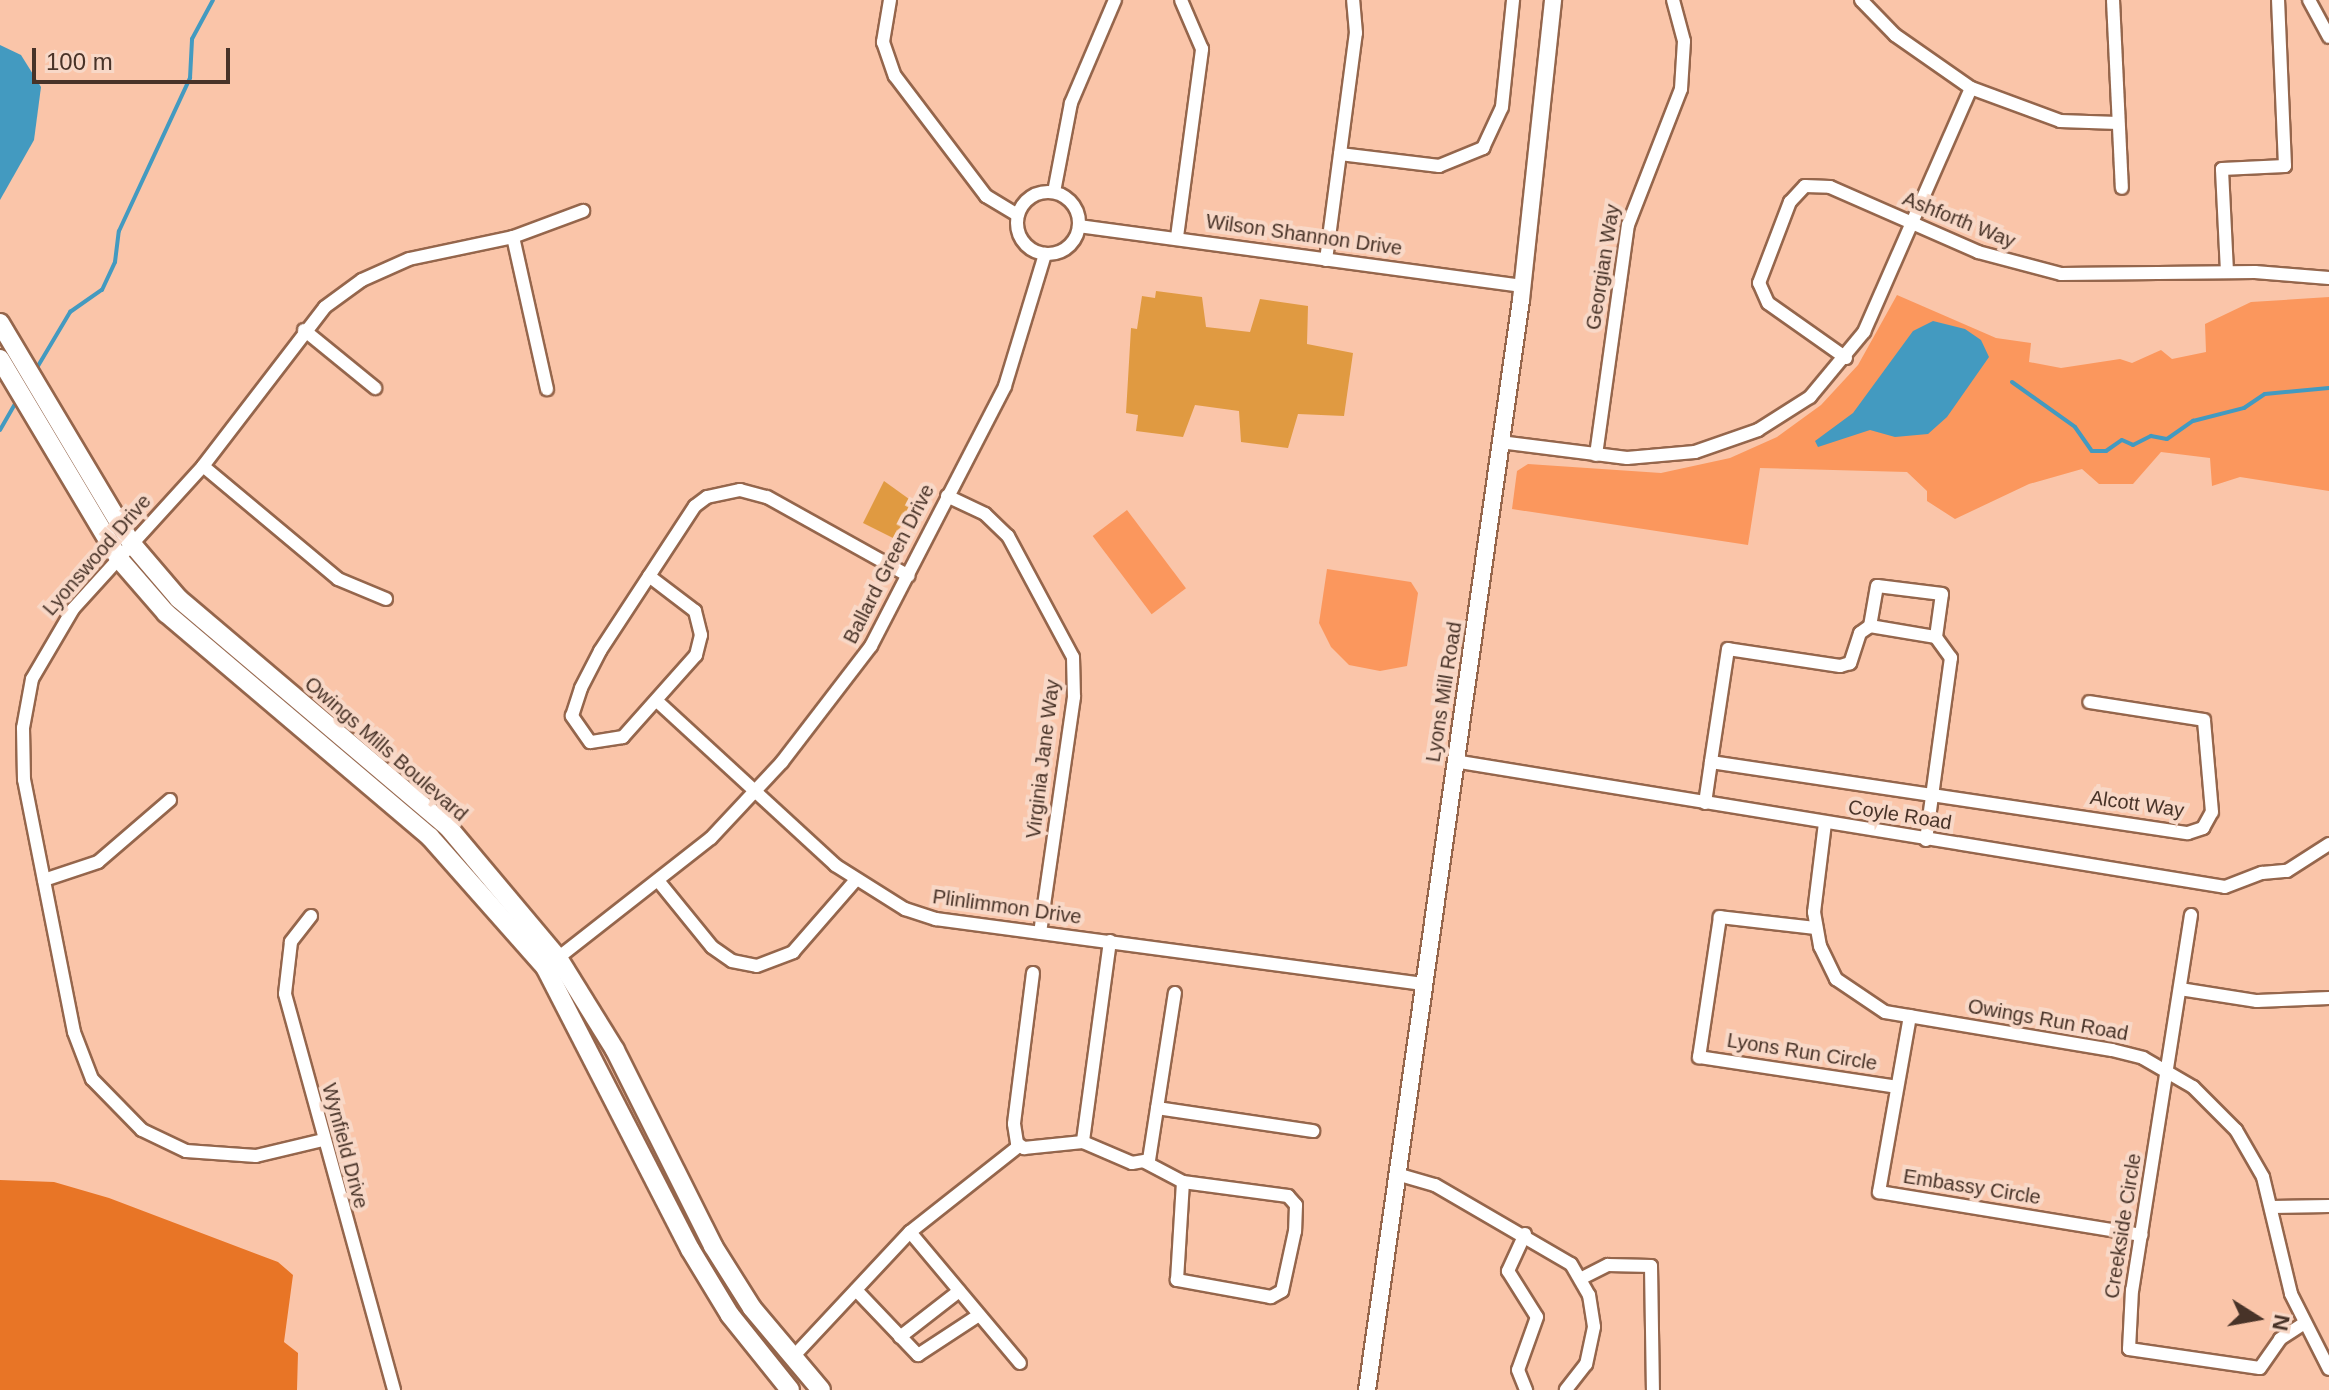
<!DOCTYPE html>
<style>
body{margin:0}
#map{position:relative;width:2329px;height:1390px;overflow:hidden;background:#fac5a9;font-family:Helvetica,sans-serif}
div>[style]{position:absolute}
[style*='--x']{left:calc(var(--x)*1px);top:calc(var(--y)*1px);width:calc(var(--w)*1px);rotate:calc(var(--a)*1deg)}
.green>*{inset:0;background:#fb975d;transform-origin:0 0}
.forest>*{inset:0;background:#e87526}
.water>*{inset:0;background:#439ac0}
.stream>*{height:4px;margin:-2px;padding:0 2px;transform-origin:2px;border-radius:2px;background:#439ac0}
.building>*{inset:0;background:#e09a41}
.roads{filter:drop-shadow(2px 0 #95664c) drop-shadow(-2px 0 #95664c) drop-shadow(0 2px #95664c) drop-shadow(0 -2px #95664c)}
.street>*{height:12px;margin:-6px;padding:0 6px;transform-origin:6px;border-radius:6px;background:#fff}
.street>.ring{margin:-6px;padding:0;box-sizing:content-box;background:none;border:12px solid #fff;border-radius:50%}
.secondary>*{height:16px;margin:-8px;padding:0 8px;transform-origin:8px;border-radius:8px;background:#fff}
.primary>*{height:18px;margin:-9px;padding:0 9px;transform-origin:9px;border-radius:9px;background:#fff}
span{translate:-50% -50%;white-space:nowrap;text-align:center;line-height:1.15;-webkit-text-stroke:8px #f8d8c7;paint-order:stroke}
.street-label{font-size:20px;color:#483328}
.north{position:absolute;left:2217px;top:1278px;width:80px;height:80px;-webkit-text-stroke:6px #f8d8c7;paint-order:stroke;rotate:101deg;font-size:22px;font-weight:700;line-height:32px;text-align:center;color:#483328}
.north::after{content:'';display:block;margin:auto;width:28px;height:36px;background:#483328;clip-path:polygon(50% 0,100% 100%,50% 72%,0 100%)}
.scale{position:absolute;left:32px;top:48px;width:198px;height:36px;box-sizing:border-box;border:4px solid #483328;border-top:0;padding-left:10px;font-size:24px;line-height:28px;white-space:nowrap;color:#483328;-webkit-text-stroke:6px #f8d8c7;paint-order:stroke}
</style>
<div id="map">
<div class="green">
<i style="clip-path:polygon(1897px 295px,1996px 338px,2031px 343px,2029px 362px,2061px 368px,2120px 359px,2132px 363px,2161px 350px,2172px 359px,2206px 352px,2205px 324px,2251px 302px,2329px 297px,2329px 491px,2240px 477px,2212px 486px,2210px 458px,2161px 452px,2133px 484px,2099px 484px,2082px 469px,2029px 484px,1955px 519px,1927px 501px,1927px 491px,1907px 472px,1760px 468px,1748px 545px,1512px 509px,1517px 471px,1528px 464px,1661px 473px,1730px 458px,1777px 437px,1821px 405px,1858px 365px)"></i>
<i style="left:1127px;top:510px;width:98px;height:43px;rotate:53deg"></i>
<i style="clip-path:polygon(1327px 569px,1411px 582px,1418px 593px,1407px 666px,1380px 671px,1349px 665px,1331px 647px,1319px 623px)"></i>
</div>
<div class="forest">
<i style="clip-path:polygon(0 1180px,54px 1182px,109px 1198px,278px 1262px,293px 1275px,284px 1342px,298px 1353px,297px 1390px,0 1390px)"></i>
</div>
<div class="water">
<i style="clip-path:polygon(0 45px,21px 55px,41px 87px,34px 140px,0 200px)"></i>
<i style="clip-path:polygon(1933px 321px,1965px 329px,1981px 340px,1989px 357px,1947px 417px,1928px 434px,1895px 437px,1870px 430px,1818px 447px,1815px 441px,1853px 413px,1913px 331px)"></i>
</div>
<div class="stream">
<i style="--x:35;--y:371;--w:69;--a:-59.3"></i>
<i style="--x:70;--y:312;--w:39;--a:-35"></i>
<i style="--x:102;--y:290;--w:31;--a:-65"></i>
<i style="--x:115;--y:262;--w:31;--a:-83"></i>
<i style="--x:119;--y:231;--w:169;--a:-65.1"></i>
<i style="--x:190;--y:78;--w:39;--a:-87"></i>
<i style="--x:192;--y:39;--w:44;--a:-61.7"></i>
<i style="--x:2012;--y:382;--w:77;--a:35.5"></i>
<i style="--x:2075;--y:427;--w:29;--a:55"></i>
<i style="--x:2092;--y:451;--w:14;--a:0"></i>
<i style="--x:2106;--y:451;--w:19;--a:-35"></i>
<i style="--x:2122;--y:440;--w:12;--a:24"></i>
<i style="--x:2133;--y:445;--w:20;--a:-27"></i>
<i style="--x:2151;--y:436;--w:16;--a:11"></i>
<i style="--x:2167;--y:439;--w:32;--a:-35"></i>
<i style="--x:2193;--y:421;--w:53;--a:-14.3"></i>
<i style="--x:2244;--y:408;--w:25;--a:-34"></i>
<i style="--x:2265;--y:394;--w:64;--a:-5.4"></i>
<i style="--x:0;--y:430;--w:36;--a:-60"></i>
</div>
<div class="building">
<i style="clip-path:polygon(1156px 291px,1202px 297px,1206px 327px,1250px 332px,1260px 299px,1308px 306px,1307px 344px,1353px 353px,1344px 416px,1298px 414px,1288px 448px,1241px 442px,1239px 411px,1195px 405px,1183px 437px,1136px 431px,1138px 415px,1126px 413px,1131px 328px,1137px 329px,1142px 296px,1155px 298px)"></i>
<i style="clip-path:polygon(884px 481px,916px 504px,893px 538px,863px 523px)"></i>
</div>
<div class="roads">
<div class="street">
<i style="--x:890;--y:0;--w:43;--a:99.5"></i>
<i style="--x:883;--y:42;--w:36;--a:71"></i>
<i style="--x:895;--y:76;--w:151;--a:52.8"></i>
<i style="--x:986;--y:196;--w:37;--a:31"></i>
<i style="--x:1861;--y:0;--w:49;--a:45.8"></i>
<i style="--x:1895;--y:35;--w:93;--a:34.9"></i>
<i style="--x:1971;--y:88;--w:95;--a:20.3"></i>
<i style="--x:2060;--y:121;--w:58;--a:2"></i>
<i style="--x:2113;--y:0;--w:188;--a:87.3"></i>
<i style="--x:2309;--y:0;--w:42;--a:61.6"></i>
<i style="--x:1340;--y:154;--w:100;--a:6.9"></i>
<i style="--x:1439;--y:166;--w:48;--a:-22.2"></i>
<i style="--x:1483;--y:148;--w:45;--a:-65.1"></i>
<i style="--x:1502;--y:107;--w:108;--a:-84.1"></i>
<i class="ring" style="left:1017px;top:192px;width:50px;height:50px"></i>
<i style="--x:1054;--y:192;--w:91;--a:-79.2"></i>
<i style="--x:1071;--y:103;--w:112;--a:-66.9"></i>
<i style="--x:1079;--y:226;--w:447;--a:7.7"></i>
<i style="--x:513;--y:237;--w:156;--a:77.4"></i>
<i style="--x:1177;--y:237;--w:190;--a:-82.4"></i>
<i style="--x:1202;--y:49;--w:53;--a:-113.2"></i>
<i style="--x:1326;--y:260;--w:229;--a:-82.5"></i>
<i style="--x:1356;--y:33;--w:33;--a:-95"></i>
<i style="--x:2227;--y:272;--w:103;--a:-92.8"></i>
<i style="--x:2222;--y:169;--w:63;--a:-2.7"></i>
<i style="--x:2285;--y:166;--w:166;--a:-92.4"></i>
<i style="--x:304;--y:330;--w:92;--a:39.2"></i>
<i style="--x:1846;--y:358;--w:95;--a:-144.8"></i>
<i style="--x:1768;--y:303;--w:22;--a:-114"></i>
<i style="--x:1759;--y:283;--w:87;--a:-69.1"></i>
<i style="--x:1790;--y:202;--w:22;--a:-47"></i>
<i style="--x:1805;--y:186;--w:25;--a:2"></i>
<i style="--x:1830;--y:187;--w:162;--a:23.7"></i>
<i style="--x:1978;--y:252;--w:86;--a:14.8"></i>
<i style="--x:2061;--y:274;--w:194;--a:-0.6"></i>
<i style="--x:2255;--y:272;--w:74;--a:4.6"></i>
<i style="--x:1500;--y:442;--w:128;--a:7.2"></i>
<i style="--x:1627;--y:458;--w:68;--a:-5"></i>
<i style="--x:1695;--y:452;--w:67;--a:-19.2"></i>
<i style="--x:1758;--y:430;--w:62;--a:-32.4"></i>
<i style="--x:1810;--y:397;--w:85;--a:-50.3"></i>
<i style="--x:1864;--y:332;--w:266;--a:-66.3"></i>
<i style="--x:1596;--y:455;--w:232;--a:-82.1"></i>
<i style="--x:1628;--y:225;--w:146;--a:-68.7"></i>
<i style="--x:1681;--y:89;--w:48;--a:-86.4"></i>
<i style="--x:1684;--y:41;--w:42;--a:-105"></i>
<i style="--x:203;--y:466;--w:176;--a:39.9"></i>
<i style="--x:338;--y:579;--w:52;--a:22.6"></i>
<i style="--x:947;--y:496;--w:42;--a:25.3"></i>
<i style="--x:985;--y:514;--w:32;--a:44"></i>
<i style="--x:1008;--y:536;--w:137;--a:61.8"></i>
<i style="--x:1073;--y:657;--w:40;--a:88.6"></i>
<i style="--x:1074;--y:697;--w:238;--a:98.2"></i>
<i style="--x:649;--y:576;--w:58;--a:37.3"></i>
<i style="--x:695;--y:611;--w:25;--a:76"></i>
<i style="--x:701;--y:635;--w:21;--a:104"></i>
<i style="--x:696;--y:655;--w:110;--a:131.7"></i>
<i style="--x:623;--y:737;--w:33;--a:171"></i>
<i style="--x:590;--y:742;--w:32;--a:-125"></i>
<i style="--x:572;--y:716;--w:29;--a:-72"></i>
<i style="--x:581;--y:688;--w:42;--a:-62.8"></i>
<i style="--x:600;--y:651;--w:173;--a:-56.8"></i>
<i style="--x:695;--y:506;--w:15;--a:-37"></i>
<i style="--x:707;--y:497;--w:34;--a:-12"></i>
<i style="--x:740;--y:490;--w:28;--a:15"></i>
<i style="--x:767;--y:497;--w:162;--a:29.1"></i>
<i style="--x:1870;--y:626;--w:12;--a:145"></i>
<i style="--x:1860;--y:633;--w:32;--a:108"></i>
<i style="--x:1850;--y:663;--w:10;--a:163"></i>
<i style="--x:1840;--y:666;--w:113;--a:-171.4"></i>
<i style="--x:1728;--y:649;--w:114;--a:98.6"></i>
<i style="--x:1711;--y:762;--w:482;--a:8.5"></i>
<i style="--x:2188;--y:833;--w:16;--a:-18"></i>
<i style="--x:2203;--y:828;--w:18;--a:-61"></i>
<i style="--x:2212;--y:812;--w:92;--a:-95"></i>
<i style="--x:2204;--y:720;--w:116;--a:-171.1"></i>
<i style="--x:658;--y:702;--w:241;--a:42.6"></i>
<i style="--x:835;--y:865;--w:83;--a:32.2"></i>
<i style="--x:905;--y:909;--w:33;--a:18"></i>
<i style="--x:936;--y:919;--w:493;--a:7.6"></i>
<i style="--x:1454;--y:761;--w:781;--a:9.28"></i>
<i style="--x:2225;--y:887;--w:40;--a:-21"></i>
<i style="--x:2262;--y:873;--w:25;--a:-5"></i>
<i style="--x:2287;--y:871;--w:50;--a:-32.7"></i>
<i style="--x:1705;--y:803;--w:41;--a:-81.7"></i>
<i style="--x:1825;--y:823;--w:90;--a:97"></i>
<i style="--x:1814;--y:912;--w:35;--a:80"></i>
<i style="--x:1820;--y:946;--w:37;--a:64"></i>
<i style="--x:1836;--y:979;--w:59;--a:34"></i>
<i style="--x:1885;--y:1012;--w:230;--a:9.5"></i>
<i style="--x:2112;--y:1050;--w:32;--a:14"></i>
<i style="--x:2143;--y:1058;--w:58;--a:30.1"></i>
<i style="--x:2193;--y:1087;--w:61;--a:45"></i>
<i style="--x:2236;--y:1130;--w:54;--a:60.1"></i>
<i style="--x:2263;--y:1177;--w:120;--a:76.5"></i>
<i style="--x:2291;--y:1294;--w:84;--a:63.1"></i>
<i style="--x:1926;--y:840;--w:184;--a:-82.2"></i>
<i style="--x:1951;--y:658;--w:26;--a:-126"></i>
<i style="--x:1936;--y:637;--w:43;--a:-82.1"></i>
<i style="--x:1942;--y:594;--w:65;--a:-173"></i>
<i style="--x:1877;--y:586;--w:41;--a:99.9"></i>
<i style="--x:1870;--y:626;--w:67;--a:9.5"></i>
<i style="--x:44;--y:880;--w:57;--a:-18.4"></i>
<i style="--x:98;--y:862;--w:95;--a:-40.7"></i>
<i style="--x:660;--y:883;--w:82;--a:50.9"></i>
<i style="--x:712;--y:947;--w:24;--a:35"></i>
<i style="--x:732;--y:961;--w:25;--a:11"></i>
<i style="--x:757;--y:966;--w:39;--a:-21"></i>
<i style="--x:793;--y:952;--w:94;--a:-48.9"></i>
<i style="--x:2191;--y:915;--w:380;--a:98.9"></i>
<i style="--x:2132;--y:1290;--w:59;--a:92.9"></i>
<i style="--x:2129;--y:1349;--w:132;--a:8.3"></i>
<i style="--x:2260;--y:1368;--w:35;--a:-55"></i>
<i style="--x:2280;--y:1339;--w:27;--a:-33"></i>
<i style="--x:311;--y:916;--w:33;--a:128"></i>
<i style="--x:291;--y:942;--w:52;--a:96.6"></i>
<i style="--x:285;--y:994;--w:411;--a:74.6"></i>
<i style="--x:1816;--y:928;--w:97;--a:-173.5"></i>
<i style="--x:1720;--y:917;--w:142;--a:98.5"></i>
<i style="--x:1699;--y:1057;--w:200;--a:8.6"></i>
<i style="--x:1110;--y:941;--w:203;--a:97.7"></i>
<i style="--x:1083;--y:1142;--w:53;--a:23.2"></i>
<i style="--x:1132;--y:1163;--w:17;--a:-10"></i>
<i style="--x:1149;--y:1160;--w:169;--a:-81.2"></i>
<i style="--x:554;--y:961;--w:199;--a:-38.1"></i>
<i style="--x:711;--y:838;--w:104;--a:-46.9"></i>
<i style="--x:782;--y:762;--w:146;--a:-52.5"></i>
<i style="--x:871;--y:646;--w:292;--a:-62.7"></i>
<i style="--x:1005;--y:386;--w:138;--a:-73.1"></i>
<i style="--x:1033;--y:973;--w:152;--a:97.2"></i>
<i style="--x:1014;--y:1124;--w:19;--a:81"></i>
<i style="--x:1017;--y:1143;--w:9;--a:36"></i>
<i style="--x:1024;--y:1148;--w:59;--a:-5.8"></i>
<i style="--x:2180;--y:989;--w:78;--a:8.9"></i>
<i style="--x:2257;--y:1001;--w:72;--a:-2.4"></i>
<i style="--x:1910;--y:1016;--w:179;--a:100"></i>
<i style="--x:1879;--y:1192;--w:266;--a:9.3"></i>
<i style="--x:1157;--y:1108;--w:158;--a:8.4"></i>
<i style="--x:323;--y:1140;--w:69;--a:166.6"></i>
<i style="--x:256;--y:1156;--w:70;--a:-175.9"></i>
<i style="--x:186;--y:1151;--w:49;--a:-154.5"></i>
<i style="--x:142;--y:1130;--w:71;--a:-134.4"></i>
<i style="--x:92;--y:1079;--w:50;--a:-111"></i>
<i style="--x:74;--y:1032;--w:257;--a:-101.2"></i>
<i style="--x:24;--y:780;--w:52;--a:-91.1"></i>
<i style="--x:23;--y:728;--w:50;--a:-79.6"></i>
<i style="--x:32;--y:679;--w:81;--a:-59.6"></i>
<i style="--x:73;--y:609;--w:193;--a:-47.7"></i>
<i style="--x:203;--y:466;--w:200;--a:-52.5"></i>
<i style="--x:325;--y:307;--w:46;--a:-36.1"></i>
<i style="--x:362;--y:280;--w:51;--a:-24.1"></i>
<i style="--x:409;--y:259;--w:106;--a:-11.9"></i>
<i style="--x:513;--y:237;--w:75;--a:-20.4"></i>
<i style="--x:1145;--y:1162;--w:43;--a:27.8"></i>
<i style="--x:1183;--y:1182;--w:106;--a:7.6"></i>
<i style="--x:1288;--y:1196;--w:12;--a:48"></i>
<i style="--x:1296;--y:1205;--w:26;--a:92"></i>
<i style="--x:1295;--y:1231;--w:61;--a:102.2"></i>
<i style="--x:1282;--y:1291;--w:13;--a:151"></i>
<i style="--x:1271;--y:1297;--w:96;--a:-169.7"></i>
<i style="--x:1177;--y:1280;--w:98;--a:-86.5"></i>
<i style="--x:1400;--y:1175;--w:36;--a:16"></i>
<i style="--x:1435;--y:1185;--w:157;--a:30.2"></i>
<i style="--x:1571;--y:1264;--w:36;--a:60"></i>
<i style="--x:1589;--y:1295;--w:32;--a:81"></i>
<i style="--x:1594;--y:1327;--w:38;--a:102"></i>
<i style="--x:1586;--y:1364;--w:33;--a:128"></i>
<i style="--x:2272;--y:1207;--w:57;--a:-1"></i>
<i style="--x:910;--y:1232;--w:171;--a:50"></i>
<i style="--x:1525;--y:1234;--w:41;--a:114.7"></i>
<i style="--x:1508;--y:1271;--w:54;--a:57.8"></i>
<i style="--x:1537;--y:1317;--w:56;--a:109.7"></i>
<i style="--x:1518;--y:1370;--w:22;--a:68"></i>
<i style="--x:1582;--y:1278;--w:29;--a:-27"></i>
<i style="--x:1608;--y:1265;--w:43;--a:1.3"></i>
<i style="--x:1651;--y:1266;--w:124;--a:89.1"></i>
<i style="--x:856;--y:1290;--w:90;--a:46.4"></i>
<i style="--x:918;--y:1355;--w:73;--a:-33.3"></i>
<i style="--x:900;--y:1337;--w:75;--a:-37.9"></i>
<i style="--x:792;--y:1358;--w:173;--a:-46.9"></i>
<i style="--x:910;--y:1232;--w:139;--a:-38.3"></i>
</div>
<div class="secondary">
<i style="--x:1367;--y:1390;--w:1101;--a:-81.96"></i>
<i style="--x:1521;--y:300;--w:302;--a:-83.9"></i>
</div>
<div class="primary">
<i style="--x:0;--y:323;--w:257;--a:59.2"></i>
<i style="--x:132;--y:544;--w:72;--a:49.5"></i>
<i style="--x:179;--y:599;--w:353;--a:40.3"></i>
<i style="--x:448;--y:827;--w:171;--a:50"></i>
<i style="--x:558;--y:958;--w:108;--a:58.2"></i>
<i style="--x:615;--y:1050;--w:219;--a:63.4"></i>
<i style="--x:713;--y:1246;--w:73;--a:57.8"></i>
<i style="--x:752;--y:1308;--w:107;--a:49.9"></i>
<i style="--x:0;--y:359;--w:233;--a:59.2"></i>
<i style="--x:119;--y:559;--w:72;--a:49"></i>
<i style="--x:166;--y:613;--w:346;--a:40.3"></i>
<i style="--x:430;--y:837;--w:174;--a:48.5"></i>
<i style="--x:545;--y:967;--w:317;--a:62.8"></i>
<i style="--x:690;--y:1249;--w:77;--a:58.8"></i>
<i style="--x:730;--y:1315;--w:96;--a:51.3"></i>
</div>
</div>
<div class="street-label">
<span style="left:1959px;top:220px;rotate:22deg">Ashforth Way</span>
<span style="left:1304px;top:235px;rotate:8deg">Wilson Shannon Drive</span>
<span style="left:1603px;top:267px;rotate:-81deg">Georgian Way</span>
<span style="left:97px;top:555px;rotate:-49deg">Lyonswood Drive</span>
<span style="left:889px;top:564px;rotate:-63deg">Ballard Green Drive</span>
<span style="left:1444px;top:692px;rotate:-81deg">Lyons Mill Road</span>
<span style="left:386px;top:749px;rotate:41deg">Owings Mills Boulevard</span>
<span style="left:1043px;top:759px;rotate:-83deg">Virginia Jane Way</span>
<span style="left:2137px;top:804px;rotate:8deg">Alcott Way</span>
<span style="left:1900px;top:815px;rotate:9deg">Coyle Road</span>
<span style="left:1007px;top:907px;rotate:8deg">Plinlimmon Drive</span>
<span style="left:2048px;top:1020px;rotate:10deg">Owings Run Road</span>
<span style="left:1802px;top:1052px;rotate:9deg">Lyons Run Circle</span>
<span style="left:345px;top:1146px;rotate:75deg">Wynfield Drive</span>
<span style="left:1972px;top:1187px;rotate:9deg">Embassy Circle</span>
<span style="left:2123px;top:1226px;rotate:-81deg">Creekside Circle</span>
</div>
<div class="north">N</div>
<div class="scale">100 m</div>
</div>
